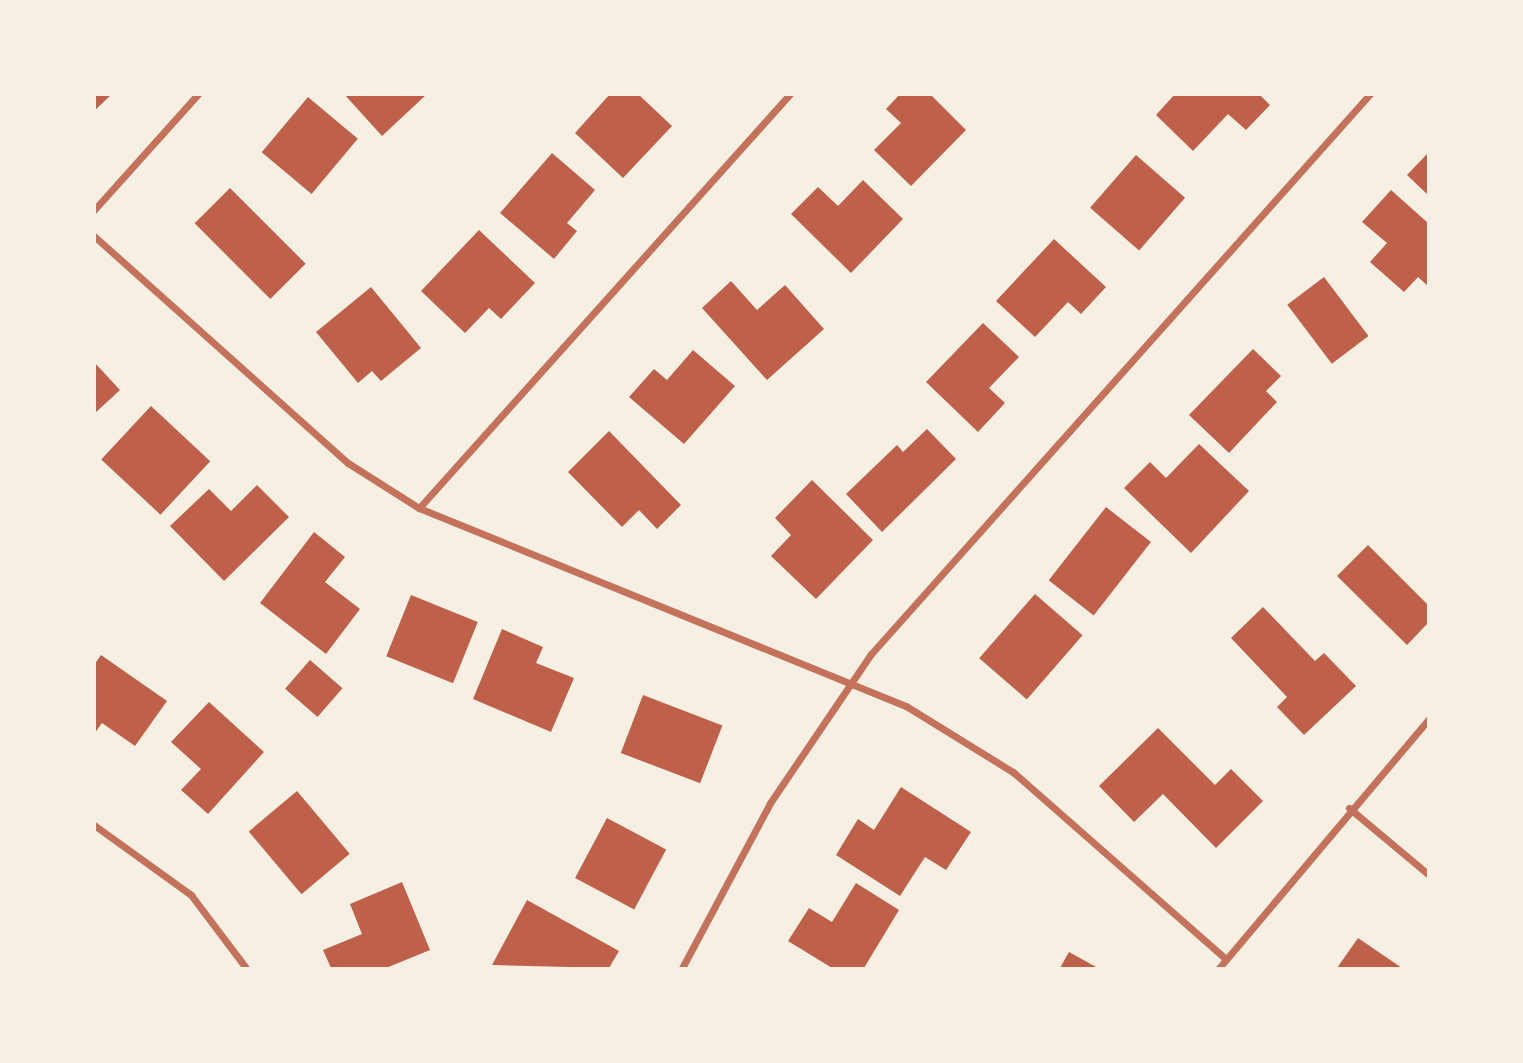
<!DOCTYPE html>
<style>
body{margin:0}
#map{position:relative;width:1523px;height:1063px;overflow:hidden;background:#f6efe4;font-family:"Sofia Sans Condensed",sans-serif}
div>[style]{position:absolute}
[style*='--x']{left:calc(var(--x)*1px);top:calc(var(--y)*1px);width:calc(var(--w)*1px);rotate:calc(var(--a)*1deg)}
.building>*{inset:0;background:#bf614a;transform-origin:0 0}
.minor>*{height:7px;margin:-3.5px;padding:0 3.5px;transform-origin:3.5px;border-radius:3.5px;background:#c5725c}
span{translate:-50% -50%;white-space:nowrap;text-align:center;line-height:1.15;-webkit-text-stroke:7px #f6efe4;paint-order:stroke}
.frame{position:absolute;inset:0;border:96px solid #f6efe4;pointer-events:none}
</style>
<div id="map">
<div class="building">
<i style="clip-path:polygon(94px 94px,112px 94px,94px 111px)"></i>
<i style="clip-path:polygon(344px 94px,427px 94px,382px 136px)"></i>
<i style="clip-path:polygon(610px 94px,638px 94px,672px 126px,623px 178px,575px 133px)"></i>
<i style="clip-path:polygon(900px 94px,930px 94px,966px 130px,911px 186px,874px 150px,901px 123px,886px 109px)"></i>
<i style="clip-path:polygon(1175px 94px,1259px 94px,1270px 105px,1246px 130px,1228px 114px,1193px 151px,1156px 115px)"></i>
<i style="left:308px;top:97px;width:65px;height:72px;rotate:40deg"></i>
<i style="clip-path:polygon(552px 153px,595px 190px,567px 223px,577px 231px,554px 259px,500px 213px)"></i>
<i style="clip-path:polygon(1428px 153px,1428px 195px,1407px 175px)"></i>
<i style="left:1136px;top:155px;width:65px;height:70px;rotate:41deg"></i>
<i style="clip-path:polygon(863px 180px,903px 219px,851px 273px,791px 214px,818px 187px,838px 206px)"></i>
<i style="left:230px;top:188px;width:107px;height:50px;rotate:45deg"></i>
<i style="clip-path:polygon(1391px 190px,1428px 223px,1428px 286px,1418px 277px,1404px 292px,1370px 262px,1387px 243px,1362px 222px)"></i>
<i style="clip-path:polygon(479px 230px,535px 283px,501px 319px,489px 308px,465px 333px,421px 291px)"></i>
<i style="clip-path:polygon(1054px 239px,1106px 287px,1081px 314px,1068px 302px,1035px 337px,996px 301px)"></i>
<i style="left:1324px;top:277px;width:74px;height:46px;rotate:53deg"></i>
<i style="clip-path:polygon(731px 281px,757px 310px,785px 285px,824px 329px,767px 380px,702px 308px)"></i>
<i style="clip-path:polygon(371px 287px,421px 348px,381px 381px,372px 371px,358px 383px,316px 332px)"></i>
<i style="clip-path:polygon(983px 323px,1019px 357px,989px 388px,1005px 403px,978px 432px,926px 382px)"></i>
<i style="clip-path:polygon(1253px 349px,1281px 376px,1266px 391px,1277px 402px,1229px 453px,1189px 415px)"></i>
<i style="clip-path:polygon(693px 350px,735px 386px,684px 444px,629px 397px,654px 369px,667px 380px)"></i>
<i style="clip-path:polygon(94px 362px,120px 390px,94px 414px)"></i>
<i style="left:151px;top:406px;width:81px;height:73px;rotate:43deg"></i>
<i style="clip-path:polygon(927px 429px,956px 459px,882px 532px,846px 494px,897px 445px,903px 452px)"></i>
<i style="clip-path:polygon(609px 431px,681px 505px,657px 529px,639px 510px,622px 527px,568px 472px)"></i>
<i style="clip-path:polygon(1199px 444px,1249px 491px,1191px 553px,1124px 488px,1150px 462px,1166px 478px)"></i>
<i style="clip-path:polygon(812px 480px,873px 540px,816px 599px,771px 556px,791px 535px,775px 518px)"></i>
<i style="clip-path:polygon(257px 485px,289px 517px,224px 581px,170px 526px,209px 489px,231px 511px)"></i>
<i style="left:1106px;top:507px;width:57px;height:93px;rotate:38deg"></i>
<i style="clip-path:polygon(314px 532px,345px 557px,325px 582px,360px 609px,326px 654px,260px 603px)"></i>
<i style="clip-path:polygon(1368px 545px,1428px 605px,1428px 623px,1407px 645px,1337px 576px)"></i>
<i style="left:1035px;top:594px;width:63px;height:85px;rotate:41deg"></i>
<i style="left:411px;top:595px;width:72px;height:66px;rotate:22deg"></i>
<i style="clip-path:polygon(1263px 607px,1315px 661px,1324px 653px,1356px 686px,1304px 735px,1277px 707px,1287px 697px,1231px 638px)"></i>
<i style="clip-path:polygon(502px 629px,543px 647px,536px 663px,574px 678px,551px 732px,473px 699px)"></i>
<i style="clip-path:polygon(101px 655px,167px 701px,135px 746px,102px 723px,94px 734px,94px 665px)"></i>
<i style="left:310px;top:660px;width:43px;height:38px;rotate:41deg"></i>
<i style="left:643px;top:695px;width:85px;height:62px;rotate:21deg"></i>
<i style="clip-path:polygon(209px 702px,264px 752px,208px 814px,181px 790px,201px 769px,171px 742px)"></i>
<i style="clip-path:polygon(1158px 728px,1215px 785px,1231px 769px,1263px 801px,1216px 848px,1163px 794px,1134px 822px,1099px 786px)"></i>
<i style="clip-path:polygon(901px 787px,971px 832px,946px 870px,925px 857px,900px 896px,836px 855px,858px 819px,874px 830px)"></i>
<i style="left:297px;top:791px;width:82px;height:63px;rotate:50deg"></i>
<i style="left:607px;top:818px;width:67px;height:68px;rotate:28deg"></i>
<i style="clip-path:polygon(402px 882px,430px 950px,386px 968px,331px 968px,323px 950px,362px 934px,350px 904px)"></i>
<i style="clip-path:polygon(856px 883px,899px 910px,864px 968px,832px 968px,788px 941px,809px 908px,832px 922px)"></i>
<i style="clip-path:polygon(527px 900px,619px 951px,609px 968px,492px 965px)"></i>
<i style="clip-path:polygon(1358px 938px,1402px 968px,1337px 968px)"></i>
<i style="clip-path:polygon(1069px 952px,1098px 968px,1060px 968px)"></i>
</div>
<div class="minor">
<i style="--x:94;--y:210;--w:156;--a:-48.1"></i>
<i style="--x:94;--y:236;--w:341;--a:41.8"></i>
<i style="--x:348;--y:463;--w:84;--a:32.4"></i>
<i style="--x:419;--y:508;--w:526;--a:22.13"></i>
<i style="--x:906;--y:706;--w:126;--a:31.7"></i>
<i style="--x:1013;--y:772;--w:282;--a:41.3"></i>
<i style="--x:419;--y:508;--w:556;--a:-48.14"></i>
<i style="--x:1349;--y:808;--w:103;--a:39.9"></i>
<i style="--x:94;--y:825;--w:120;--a:35.8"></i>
<i style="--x:191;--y:895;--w:91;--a:53"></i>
<i style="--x:682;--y:968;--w:187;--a:-61.9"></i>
<i style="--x:770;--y:803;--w:180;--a:-55.9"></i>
<i style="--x:871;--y:654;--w:750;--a:-48.3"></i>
<i style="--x:1219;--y:968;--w:324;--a:-49.9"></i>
</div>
<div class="frame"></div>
</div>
